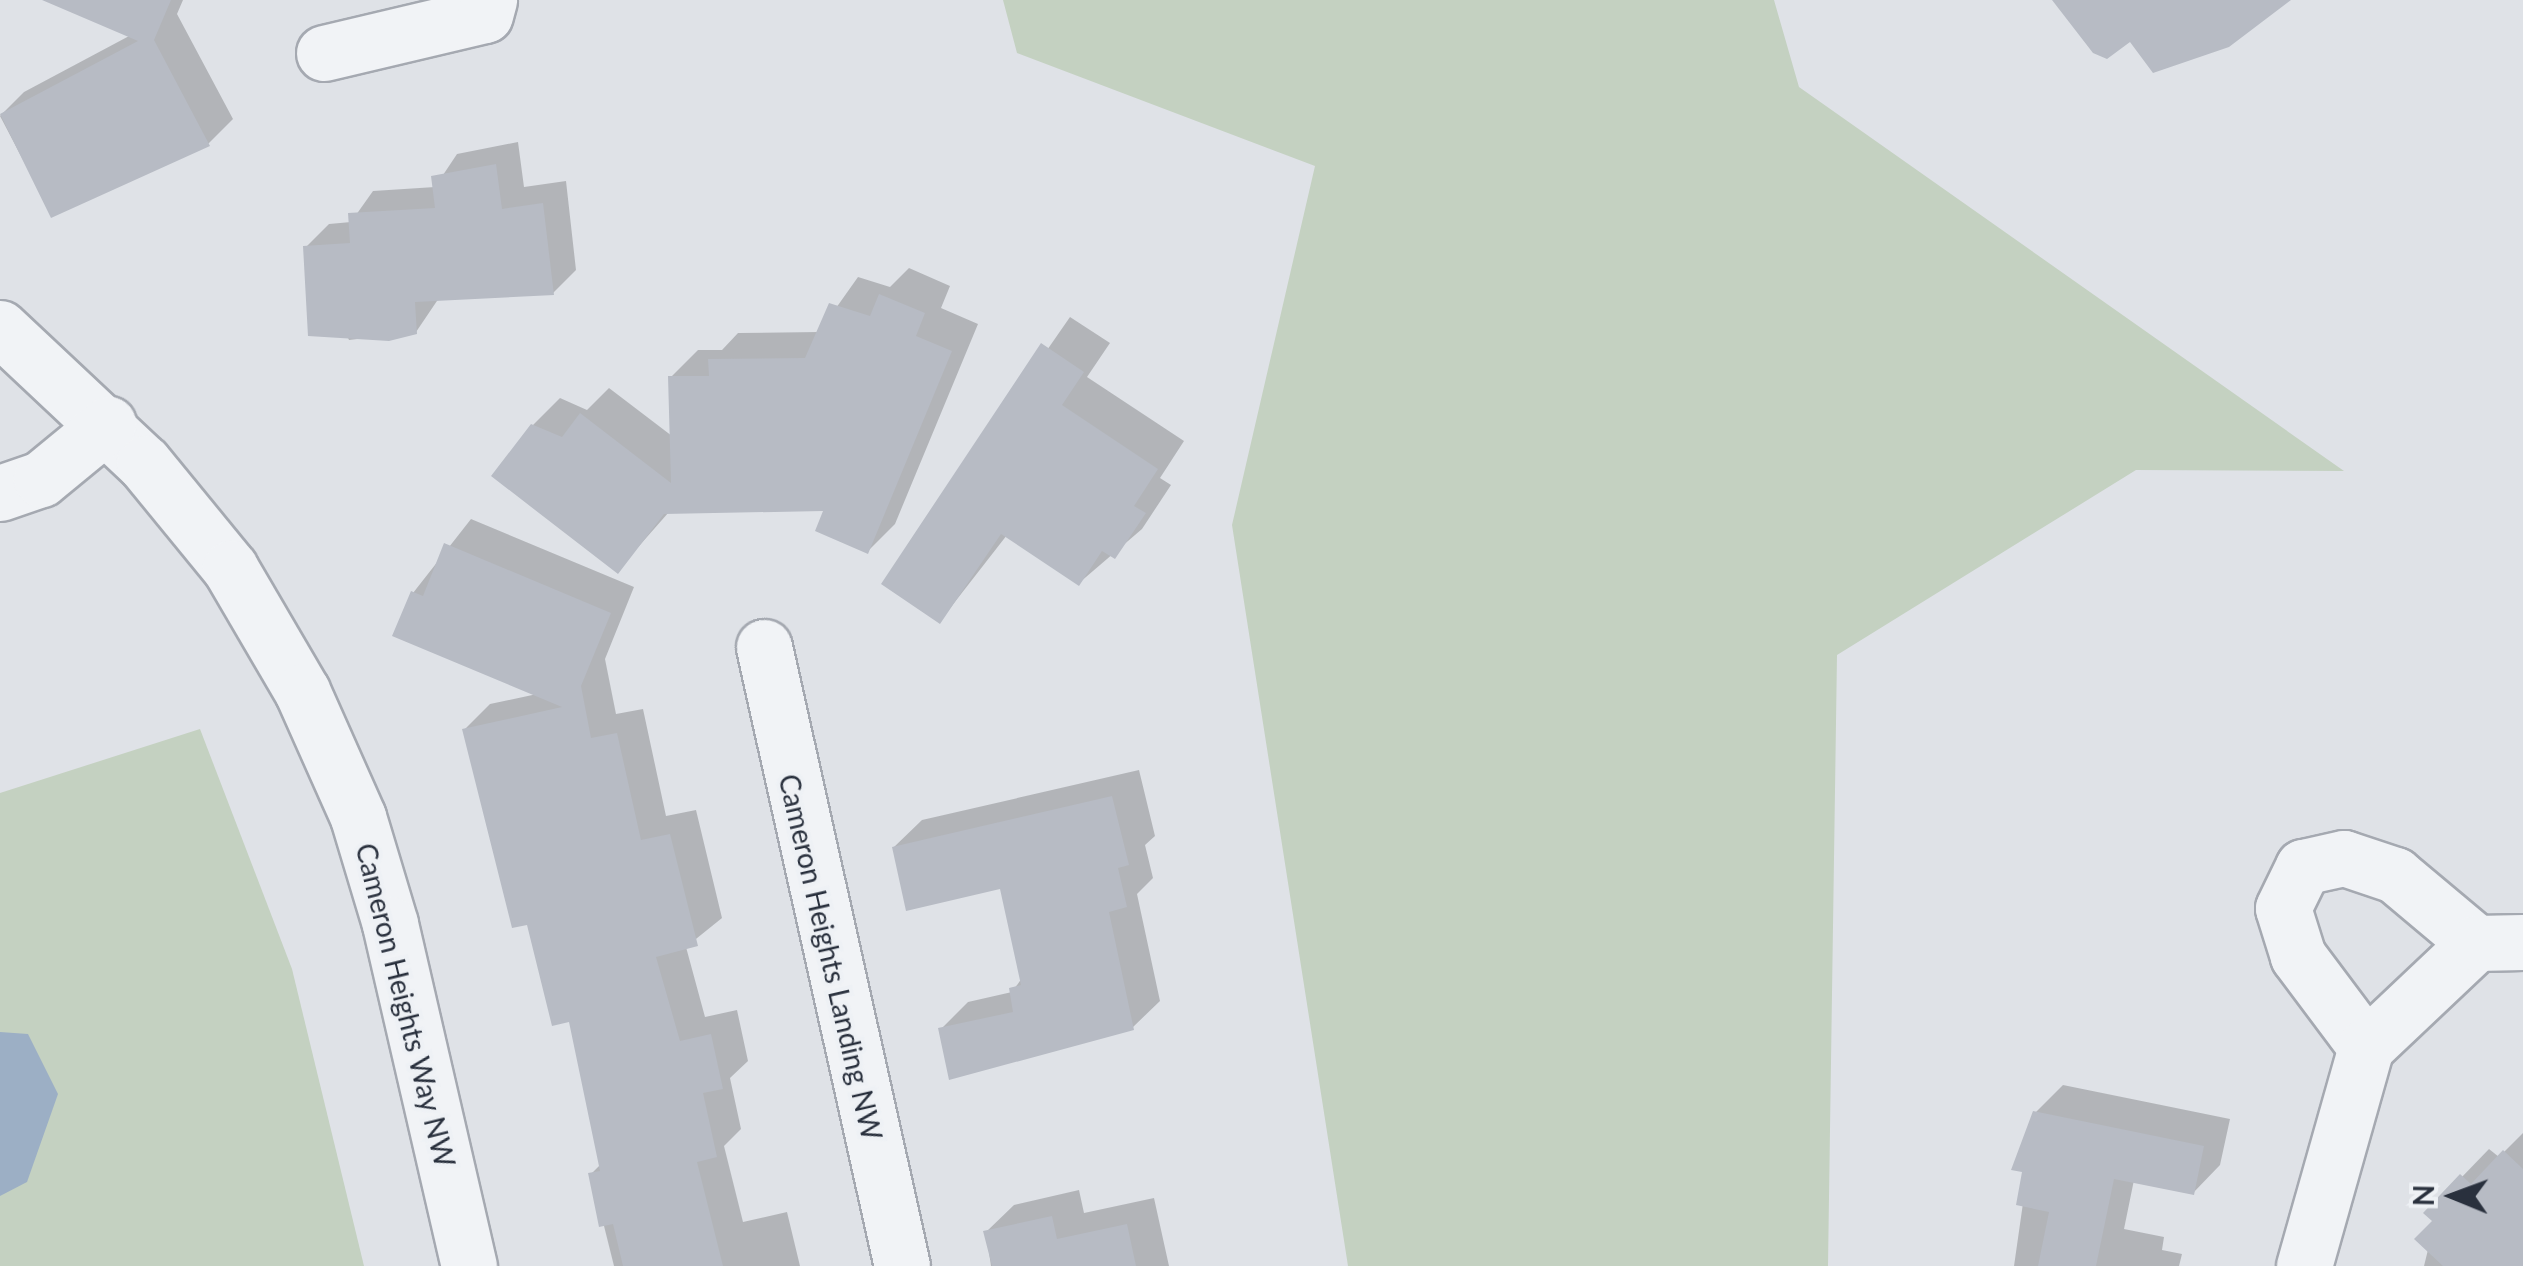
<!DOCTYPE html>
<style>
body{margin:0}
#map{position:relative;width:2523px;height:1266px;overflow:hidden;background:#dfe2e7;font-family:Lato,sans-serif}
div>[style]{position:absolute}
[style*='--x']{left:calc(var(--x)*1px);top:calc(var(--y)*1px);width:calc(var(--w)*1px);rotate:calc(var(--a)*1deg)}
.green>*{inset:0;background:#c4d1c1}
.water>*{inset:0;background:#9cafc5}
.shadow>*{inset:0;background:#0003}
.building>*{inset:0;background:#b7bbc4}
.roads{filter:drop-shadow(2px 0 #a5a9b1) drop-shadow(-2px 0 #a5a9b1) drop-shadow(0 2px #a5a9b1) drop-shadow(0 -2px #a5a9b1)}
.minor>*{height:55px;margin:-27.5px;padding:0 27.5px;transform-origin:27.5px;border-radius:27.5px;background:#f1f3f6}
span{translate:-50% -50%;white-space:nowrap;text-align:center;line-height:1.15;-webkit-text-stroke:8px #eef1f5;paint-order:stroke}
.street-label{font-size:28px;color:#29303d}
.north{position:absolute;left:2403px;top:1146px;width:100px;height:100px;-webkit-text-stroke:8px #eef1f5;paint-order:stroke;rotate:271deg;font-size:28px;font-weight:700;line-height:40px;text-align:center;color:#29303d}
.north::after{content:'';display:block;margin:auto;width:35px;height:45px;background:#29303d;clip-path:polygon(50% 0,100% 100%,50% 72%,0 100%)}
</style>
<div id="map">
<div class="green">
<i style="clip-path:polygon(1003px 0,1774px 0,1799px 87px,2344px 471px,2136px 470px,1837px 655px,1828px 1266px,1348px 1266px,1232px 525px,1315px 166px,1017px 53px)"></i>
<i style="clip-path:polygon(200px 729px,292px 969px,364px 1266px,0 1266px,0 793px)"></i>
</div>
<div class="water">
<i style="clip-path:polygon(0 1032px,28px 1034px,58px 1094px,27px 1182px,0 1196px)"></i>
</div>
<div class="shadow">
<i style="clip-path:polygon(47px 0,183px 0,177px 14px,233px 119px,208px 144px,52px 215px,0 116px,24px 92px,131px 35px)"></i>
<i style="clip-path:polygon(518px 142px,524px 187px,566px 181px,576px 270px,553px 293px,439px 298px,416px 332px,349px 340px,306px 247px,329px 224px,351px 222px,373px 191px,435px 187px,457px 154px)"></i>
<i style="clip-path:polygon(909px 268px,950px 286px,941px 308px,978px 324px,895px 524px,868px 551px,826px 509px,669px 512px,617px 571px,533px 425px,560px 398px,587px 410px,609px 388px,672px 436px,671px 377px,698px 350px,722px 350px,738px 333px,819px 332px,858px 277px,890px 287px)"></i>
<i style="clip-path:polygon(1070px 317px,1110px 343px,1087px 377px,1184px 441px,1160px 478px,1171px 485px,1142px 529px,1079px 583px,1007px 535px,940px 621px,885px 583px)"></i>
<i style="clip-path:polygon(471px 519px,634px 587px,605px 659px,616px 714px,643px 709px,666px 816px,696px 810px,722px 918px,686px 947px,705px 1017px,737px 1010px,748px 1061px,730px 1078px,741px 1129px,724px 1146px,743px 1222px,787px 1212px,800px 1266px,614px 1266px,591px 1174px,601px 1164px,571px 1018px,464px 730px,490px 704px,537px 694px,413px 593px)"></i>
<i style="clip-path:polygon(1139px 770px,1155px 836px,1145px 845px,1153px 878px,1137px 894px,1160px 1001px,1132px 1028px,951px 1077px,941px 1029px,968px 1002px,1012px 992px,1022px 978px,1002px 886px,894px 847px,922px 820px)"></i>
<i style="clip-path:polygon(2063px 1085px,2230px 1119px,2220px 1165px,2193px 1193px,2134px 1180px,2124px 1229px,2164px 1237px,2162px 1250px,2182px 1254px,2179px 1266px,2014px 1266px,2036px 1112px)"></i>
<i style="clip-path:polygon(2523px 1133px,2523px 1266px,2424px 1266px,2435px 1221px,2427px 1213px,2489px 1149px,2499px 1157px)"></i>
<i style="clip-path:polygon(1079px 1190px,1084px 1213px,1154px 1198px,1169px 1266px,991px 1266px,986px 1232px,1014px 1205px)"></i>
</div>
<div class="building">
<i style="clip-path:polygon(42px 0,171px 0,154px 40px,210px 146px,51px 218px,0 114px,138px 41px)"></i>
<i style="clip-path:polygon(2052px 0,2291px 0,2229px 47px,2153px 73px,2130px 42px,2107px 59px,2093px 53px)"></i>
<i style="clip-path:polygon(496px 164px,502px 209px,543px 203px,554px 295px,415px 302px,417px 334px,389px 341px,308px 336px,303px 246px,350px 243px,348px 213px,435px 208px,431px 176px)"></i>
<i style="clip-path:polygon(879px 294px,925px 313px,916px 336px,952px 351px,868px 554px,815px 531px,823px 511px,664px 514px,618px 574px,491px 476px,531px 424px,562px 437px,580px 413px,671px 483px,668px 376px,709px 376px,708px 359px,805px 358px,829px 303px,870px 316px)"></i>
<i style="clip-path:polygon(1041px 343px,1084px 372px,1062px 405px,1158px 469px,1134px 506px,1146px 513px,1115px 559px,1102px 551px,1079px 586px,1001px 534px,940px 624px,881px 584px)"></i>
<i style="clip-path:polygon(444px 543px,611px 613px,581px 686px,591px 738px,617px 733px,641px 840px,670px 834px,698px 946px,656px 957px,680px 1041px,711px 1034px,723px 1089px,703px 1093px,717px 1157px,697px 1162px,723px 1266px,623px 1266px,613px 1224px,599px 1227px,588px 1173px,600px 1171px,569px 1022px,552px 1026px,527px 925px,512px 928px,462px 729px,562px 707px,392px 636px,411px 591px,423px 596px)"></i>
<i style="clip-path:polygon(1112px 796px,1129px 865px,1118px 868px,1127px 907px,1109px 912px,1134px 1030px,949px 1080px,938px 1028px,1013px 1012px,1009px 988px,1021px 985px,1000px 889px,906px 911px,892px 847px)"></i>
<i style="clip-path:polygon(2033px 1111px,2204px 1146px,2194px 1195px,2114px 1179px,2096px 1266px,2038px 1266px,2049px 1212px,2016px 1205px,2022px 1172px,2011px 1170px)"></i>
<i style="clip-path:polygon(2503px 1150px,2523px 1169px,2523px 1266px,2443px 1266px,2414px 1239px,2432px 1221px,2423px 1213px,2460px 1174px,2471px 1184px)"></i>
<i style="clip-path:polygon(1052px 1216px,1057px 1239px,1127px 1224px,1136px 1266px,992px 1266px,983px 1231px)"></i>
</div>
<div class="roads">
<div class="minor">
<i style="--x:324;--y:53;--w:165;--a:-13.3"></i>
<i style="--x:485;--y:15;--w:16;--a:-75"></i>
<i style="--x:0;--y:328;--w:197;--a:43.2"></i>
<i style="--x:144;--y:463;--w:136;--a:50.7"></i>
<i style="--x:230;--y:568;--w:143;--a:59.7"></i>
<i style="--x:302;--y:691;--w:138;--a:66"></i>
<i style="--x:358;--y:817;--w:112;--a:73.3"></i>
<i style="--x:390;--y:924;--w:351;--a:77"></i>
<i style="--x:0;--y:493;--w:43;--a:-18.9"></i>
<i style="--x:41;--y:479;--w:87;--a:-39.4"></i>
<i style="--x:764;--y:647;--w:634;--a:77.43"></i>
<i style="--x:2366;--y:1047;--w:114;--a:-126.8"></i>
<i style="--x:2298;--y:956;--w:50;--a:-107.4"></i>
<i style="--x:2283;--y:908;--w:46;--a:-64"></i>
<i style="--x:2303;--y:867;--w:42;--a:-12.4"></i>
<i style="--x:2344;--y:858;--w:54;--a:18.4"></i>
<i style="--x:2395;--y:875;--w:106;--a:40"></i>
<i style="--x:2304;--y:1266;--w:228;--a:-74.2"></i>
<i style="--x:2366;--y:1047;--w:151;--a:-43.4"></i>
<i style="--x:2476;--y:943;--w:47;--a:-1.2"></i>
</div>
</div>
<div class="street-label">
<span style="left:831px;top:957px;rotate:77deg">Cameron Heights Landing NW</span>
<span style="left:406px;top:1005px;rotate:76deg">Cameron Heights Way NW</span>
</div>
<div class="north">N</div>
</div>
